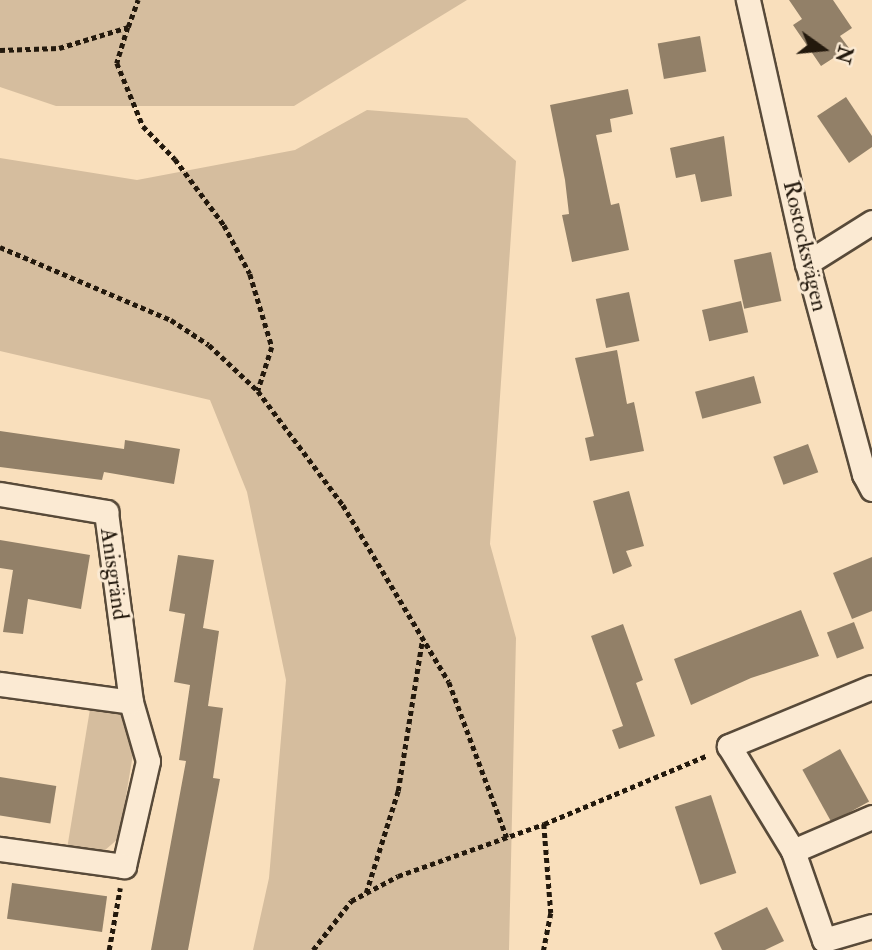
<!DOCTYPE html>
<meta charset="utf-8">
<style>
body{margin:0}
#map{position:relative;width:872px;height:950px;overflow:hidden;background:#f9dfbc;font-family:"IM FELL Double Pica",serif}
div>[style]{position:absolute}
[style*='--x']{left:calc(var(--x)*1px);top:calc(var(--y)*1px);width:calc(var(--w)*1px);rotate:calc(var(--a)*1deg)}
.green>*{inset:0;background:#d5bd9e}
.building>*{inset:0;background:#928068;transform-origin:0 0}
.path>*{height:4.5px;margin-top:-2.25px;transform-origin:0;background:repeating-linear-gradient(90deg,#23190d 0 5px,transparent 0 8.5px)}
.roads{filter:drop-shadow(2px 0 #584a39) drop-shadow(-2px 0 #584a39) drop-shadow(0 2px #584a39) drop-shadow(0 -2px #584a39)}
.street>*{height:23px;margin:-11.5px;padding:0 11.5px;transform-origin:11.5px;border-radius:11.5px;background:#fbead3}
span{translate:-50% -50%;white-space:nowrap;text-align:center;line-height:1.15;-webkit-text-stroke:6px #fbead3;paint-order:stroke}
.street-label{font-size:23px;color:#23190d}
.north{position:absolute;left:788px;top:14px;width:70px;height:70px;-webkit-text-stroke:5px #fbead3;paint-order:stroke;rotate:105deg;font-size:19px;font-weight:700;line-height:28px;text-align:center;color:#23190d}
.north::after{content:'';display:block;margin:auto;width:24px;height:32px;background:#23190d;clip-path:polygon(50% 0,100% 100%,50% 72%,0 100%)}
</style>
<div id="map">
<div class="green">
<i style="clip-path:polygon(0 0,467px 0,294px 106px,56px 106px,0 87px)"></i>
<i style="clip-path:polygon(367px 110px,467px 118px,516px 161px,490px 544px,516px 638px,509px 950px,253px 950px,269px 878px,286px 680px,247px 492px,210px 400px,0 351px,0 158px,137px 180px,295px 150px)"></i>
<i style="clip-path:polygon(91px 703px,127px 711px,134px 748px,119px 838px,104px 851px,67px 849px)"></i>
</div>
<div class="building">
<i style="clip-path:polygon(789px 0,833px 0,852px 28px,840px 36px,849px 48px,821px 66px,793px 25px,802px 19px)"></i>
<i style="left:700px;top:36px;width:36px;height:43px;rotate:80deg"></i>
<i style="clip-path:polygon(628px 89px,633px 114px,610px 119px,612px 132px,596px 135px,611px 205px,619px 203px,629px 250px,572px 262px,562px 215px,569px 214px,565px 180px,550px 105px)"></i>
<i style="clip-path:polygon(846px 97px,872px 136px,872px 147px,849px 163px,817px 116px)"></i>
<i style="clip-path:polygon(724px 136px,732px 196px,701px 202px,695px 174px,676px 178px,670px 148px)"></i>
<i style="left:771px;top:252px;width:50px;height:38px;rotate:78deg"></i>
<i style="left:629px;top:292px;width:50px;height:34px;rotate:78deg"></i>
<i style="left:741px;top:301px;width:32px;height:40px;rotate:77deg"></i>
<i style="clip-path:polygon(617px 350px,627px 404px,634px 402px,644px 451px,590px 461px,585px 438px,594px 436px,575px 358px)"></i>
<i style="left:754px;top:376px;width:28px;height:61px;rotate:75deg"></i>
<i style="clip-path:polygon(0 431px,124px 449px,125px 440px,180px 449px,174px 484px,104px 472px,102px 480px,0 467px)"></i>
<i style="left:808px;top:444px;width:30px;height:37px;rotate:70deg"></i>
<i style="clip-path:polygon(629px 491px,644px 546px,626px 551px,632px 566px,613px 574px,593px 501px)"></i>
<i style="clip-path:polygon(0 540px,90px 555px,81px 609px,28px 599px,23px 634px,3px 632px,13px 570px,0 568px)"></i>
<i style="clip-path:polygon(178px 555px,214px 560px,203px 628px,219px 631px,208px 706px,223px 708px,213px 778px,220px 779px,188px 950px,151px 950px,186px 761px,179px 760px,190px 685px,174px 682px,185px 614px,169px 611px)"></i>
<i style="clip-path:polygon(872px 557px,872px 611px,852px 619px,833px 573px)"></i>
<i style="clip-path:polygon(801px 610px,819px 656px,751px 678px,691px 705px,674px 659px)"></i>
<i style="left:854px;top:622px;width:28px;height:29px;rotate:69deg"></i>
<i style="clip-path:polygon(623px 624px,643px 680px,636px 683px,655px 736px,619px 749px,612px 730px,623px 726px,591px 636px)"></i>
<i style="left:840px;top:749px;width:60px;height:43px;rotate:61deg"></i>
<i style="left:0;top:777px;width:57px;height:38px;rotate:9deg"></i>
<i style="left:711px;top:795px;width:82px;height:38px;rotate:72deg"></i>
<i style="left:12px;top:883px;width:96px;height:36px;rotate:8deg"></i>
<i style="clip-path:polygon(767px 907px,784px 941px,765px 950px,722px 950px,714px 933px)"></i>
</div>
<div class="path">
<i style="--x:128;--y:27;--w:38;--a:107"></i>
<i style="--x:117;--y:63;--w:68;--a:67.6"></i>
<i style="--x:143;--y:126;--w:46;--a:45.9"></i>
<i style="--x:175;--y:159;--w:82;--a:53.4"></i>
<i style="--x:224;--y:225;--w:55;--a:62"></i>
<i style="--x:250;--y:274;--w:76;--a:73.2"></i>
<i style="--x:272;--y:347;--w:46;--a:107.7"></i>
<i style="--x:0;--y:50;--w:59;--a:-1.9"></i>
<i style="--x:59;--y:48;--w:72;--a:-16.9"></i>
<i style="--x:128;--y:27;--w:29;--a:-70"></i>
<i style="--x:0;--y:247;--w:186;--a:23.1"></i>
<i style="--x:171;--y:320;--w:45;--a:33.3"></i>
<i style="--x:209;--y:345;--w:67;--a:43.2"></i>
<i style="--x:258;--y:391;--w:142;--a:53.3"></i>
<i style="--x:343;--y:505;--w:206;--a:59.1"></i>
<i style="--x:449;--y:682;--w:166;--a:69.6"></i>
<i style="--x:544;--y:824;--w:178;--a:-22.8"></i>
<i style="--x:366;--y:893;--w:107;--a:-72.6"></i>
<i style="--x:398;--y:791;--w:152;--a:-80.9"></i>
<i style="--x:109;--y:950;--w:63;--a:-79.9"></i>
<i style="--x:313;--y:950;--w:62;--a:-52.2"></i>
<i style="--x:351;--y:901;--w:53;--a:-28"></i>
<i style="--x:398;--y:876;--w:155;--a:-19.6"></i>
<i style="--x:544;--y:824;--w:89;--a:85.5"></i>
<i style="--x:551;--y:913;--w:38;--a:101"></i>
</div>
<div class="roads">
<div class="street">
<i style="--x:748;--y:0;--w:270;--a:77.4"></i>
<i style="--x:807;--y:263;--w:219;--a:74.9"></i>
<i style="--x:864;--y:474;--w:17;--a:62"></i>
<i style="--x:807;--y:263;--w:77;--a:-32.2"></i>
<i style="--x:0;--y:494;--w:108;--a:9.6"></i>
<i style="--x:106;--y:512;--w:192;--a:82.5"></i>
<i style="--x:131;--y:702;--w:61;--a:73.9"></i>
<i style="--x:148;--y:761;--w:108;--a:102.9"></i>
<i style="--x:124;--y:866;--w:125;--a:-172.2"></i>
<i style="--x:0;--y:684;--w:132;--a:7.8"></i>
<i style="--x:872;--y:687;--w:155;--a:157.6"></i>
<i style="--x:729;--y:746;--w:123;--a:58.6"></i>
<i style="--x:793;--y:851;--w:94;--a:70.8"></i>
<i style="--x:824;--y:940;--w:50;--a:-16.3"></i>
<i style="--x:793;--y:851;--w:86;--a:-23.3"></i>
</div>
</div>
<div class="street-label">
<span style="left:805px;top:246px;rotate:77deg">Rostocksvägen</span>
<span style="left:114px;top:574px;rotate:82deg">Anisgränd</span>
</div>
<div class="north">N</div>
</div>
